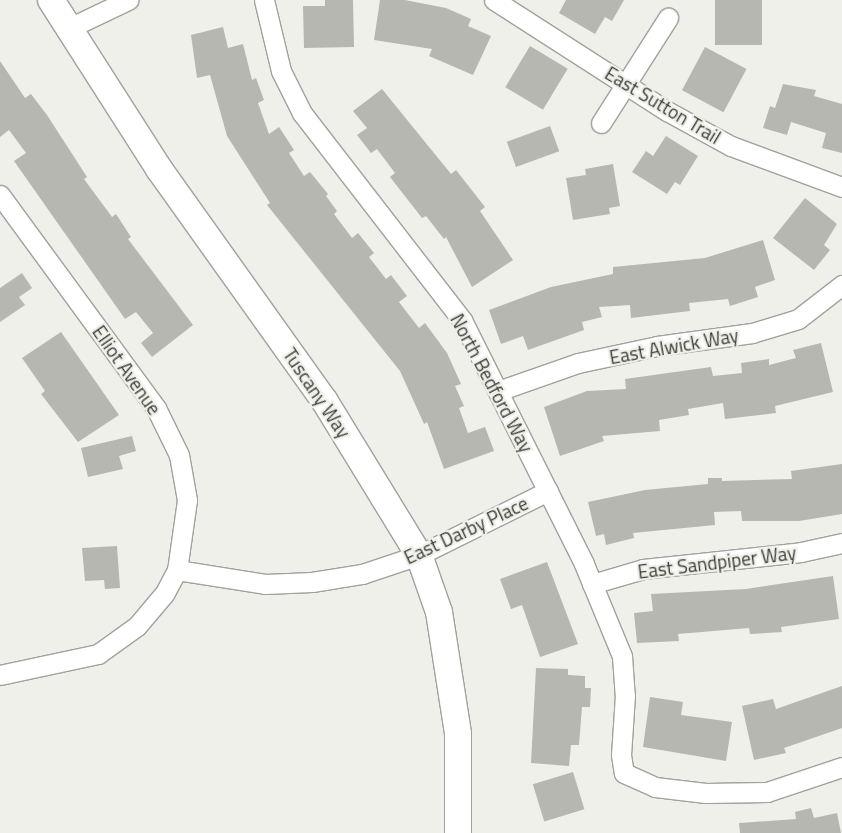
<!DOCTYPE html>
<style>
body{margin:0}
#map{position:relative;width:842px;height:833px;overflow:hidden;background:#eff0ea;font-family:"Titillium Web",sans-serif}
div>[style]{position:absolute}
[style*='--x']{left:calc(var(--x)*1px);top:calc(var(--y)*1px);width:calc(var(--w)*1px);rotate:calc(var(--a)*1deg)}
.building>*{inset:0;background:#b6b7b1;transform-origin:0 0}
.roads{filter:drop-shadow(1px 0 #a0a29c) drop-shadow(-1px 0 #a0a29c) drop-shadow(0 1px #a0a29c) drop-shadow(0 -1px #a0a29c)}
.street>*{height:19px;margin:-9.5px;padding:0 9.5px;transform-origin:9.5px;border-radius:9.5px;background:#fff}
.secondary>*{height:26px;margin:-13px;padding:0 13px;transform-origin:13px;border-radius:13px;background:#fff}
span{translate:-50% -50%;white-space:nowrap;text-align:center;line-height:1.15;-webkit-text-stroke:4.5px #eff0ea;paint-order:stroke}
.street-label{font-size:19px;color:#3b3c39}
</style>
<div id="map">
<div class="building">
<i style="clip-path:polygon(325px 0,353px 0,354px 47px,304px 48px,303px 6px,325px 6px)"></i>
<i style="clip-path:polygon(380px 0,405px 0,446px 8px,471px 19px,468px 26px,491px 36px,473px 75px,429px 56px,432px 49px,374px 40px)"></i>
<i style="clip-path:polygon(566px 0,624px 0,612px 21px,605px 17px,595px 34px,559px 13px)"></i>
<i style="left:715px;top:0;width:47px;height:45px"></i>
<i style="clip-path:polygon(223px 27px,228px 48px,243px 44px,252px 80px,256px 78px,264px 100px,258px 103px,269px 134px,279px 127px,294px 150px,289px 153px,304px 176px,310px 172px,328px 194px,326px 196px,337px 211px,334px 214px,352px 238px,358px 233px,374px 253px,369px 257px,386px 279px,391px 275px,407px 296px,399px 302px,419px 328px,425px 323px,447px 353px,461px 384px,455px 386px,464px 406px,459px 408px,468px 433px,485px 427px,494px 451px,444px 469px,427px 422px,424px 424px,400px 371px,267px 205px,270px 203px,227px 136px,210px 75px,197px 78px,191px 35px)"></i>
<i style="left:530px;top:46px;width:44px;height:48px;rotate:31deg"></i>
<i style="left:705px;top:47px;width:47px;height:49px;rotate:28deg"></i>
<i style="clip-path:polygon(0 61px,25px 98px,31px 94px,47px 115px,87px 177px,84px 179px,112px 217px,116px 214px,131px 237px,128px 239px,193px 325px,152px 357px,141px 343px,153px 333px,136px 312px,125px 319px,14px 161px,26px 153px,9px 130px,0 137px)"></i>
<i style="clip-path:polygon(783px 84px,816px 90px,814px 96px,842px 104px,842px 153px,822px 148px,826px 133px,791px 122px,787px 135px,763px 128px,770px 106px,775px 108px)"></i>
<i style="clip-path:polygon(382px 89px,451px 174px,456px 170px,485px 207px,480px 211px,513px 260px,472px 287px,446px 237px,444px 239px,426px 216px,422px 218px,390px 177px,395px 173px,377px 149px,371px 153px,357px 135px,367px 128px,353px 111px)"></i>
<i style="left:550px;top:126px;width:27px;height:46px;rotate:70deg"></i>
<i style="clip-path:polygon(666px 136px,698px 156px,680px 185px,675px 182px,667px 194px,632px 172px,646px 151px,653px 156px)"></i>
<i style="clip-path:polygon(613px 164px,620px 206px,609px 208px,610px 214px,573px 220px,566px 178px,586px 175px,585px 169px)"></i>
<i style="clip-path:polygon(805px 198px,837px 224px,824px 245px,830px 250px,814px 270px,773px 238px)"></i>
<i style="clip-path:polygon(763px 240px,775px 280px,755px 287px,758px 297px,730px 306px,728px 299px,689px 303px,690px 311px,631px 318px,630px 305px,599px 307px,602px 317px,582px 322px,584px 330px,528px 350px,523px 336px,501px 344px,489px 310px,551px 287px,613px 274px,613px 267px,705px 258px)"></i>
<i style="clip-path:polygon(22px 273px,32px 288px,19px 297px,25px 305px,0 322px,0 288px)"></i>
<i style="clip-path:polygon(61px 332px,119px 415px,78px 442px,41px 394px,45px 391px,22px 358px)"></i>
<i style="clip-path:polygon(821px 343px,833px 392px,775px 406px,776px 413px,725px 419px,723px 403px,688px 409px,689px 415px,659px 420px,660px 431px,602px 436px,604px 441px,560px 456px,544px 407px,587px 391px,626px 389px,625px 379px,711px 367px,713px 376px,742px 373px,741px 363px,769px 359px,769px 365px,796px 358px,793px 350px)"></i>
<i style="clip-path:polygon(132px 436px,136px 451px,119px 456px,123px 469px,88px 477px,81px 448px)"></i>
<i style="clip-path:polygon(842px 464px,842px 514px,799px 521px,742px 521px,741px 511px,714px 512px,715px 525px,633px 533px,634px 538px,606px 545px,604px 534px,596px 536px,588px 502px,645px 490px,708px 484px,708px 478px,722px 478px,722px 481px,792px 479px,791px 471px)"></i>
<i style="clip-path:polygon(117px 546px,120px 588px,105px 589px,104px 580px,85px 581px,82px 548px)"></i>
<i style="clip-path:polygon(547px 562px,578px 644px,540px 657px,522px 605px,511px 609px,500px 579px)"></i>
<i style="clip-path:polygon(833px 576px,839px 619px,781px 627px,782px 632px,750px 634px,749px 628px,678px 634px,679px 641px,637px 643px,634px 613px,653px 611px,651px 594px,746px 589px)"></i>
<i style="clip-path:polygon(536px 668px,568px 669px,568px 675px,585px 676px,585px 688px,591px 688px,590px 707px,582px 707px,579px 745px,571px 745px,569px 766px,531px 763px)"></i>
<i style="clip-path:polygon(842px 686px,842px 728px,784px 748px,786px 753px,754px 760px,742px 706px,773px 699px,776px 709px)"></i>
<i style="clip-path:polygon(650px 697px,683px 702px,681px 715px,732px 722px,726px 761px,643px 747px)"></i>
<i style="left:573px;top:772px;width:39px;height:42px;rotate:73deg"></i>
<i style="clip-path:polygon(811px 808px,814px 818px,837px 813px,841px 833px,740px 833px,739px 823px,796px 819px,795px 812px)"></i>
</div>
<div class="roads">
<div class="street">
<i style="--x:264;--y:0;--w:73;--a:76.5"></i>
<i style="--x:281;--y:71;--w:47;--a:63.4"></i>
<i style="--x:302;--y:113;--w:262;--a:52.3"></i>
<i style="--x:462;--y:320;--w:273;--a:63.4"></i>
<i style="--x:584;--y:564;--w:100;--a:67.6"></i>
<i style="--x:622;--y:656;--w:39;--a:86"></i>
<i style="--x:625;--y:695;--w:60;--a:93.8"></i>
<i style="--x:621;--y:755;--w:18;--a:81"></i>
<i style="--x:624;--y:773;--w:34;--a:24"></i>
<i style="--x:655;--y:787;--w:51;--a:6.7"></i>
<i style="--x:706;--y:793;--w:61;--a:-0.9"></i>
<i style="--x:767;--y:792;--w:79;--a:-18.4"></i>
<i style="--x:494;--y:0;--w:206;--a:32.7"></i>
<i style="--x:667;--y:111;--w:73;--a:28.7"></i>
<i style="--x:731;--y:146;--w:118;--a:20.3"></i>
<i style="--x:67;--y:29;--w:68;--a:-25.4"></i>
<i style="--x:601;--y:123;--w:125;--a:-57.5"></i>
<i style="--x:0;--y:195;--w:264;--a:53.8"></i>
<i style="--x:156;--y:408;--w:52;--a:63.9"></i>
<i style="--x:179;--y:455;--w:46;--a:79.9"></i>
<i style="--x:187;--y:500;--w:71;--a:98.1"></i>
<i style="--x:177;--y:570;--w:27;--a:118"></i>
<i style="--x:164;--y:594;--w:42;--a:130.2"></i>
<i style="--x:137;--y:626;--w:48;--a:144.3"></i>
<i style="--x:98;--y:654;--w:100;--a:167.9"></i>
<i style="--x:498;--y:391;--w:85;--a:-19.3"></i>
<i style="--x:578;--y:363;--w:81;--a:-12.1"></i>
<i style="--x:657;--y:346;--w:96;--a:-7.8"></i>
<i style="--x:752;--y:333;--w:48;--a:-16.9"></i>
<i style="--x:798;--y:319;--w:56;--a:-37.7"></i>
<i style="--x:177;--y:570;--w:89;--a:9"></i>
<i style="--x:265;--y:584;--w:47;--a:-2.4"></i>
<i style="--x:312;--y:582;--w:51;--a:-9.1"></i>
<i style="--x:362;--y:574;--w:60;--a:-18.4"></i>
<i style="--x:419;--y:555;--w:144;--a:-26.4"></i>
<i style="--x:592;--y:584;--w:53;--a:-16.4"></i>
<i style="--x:643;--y:569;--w:159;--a:-6.1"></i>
<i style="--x:801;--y:552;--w:42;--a:-12.4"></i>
</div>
<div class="secondary">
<i style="--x:51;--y:0;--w:201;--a:57.4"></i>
<i style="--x:159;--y:169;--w:284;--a:54.5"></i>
<i style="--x:324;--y:400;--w:182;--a:58.5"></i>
<i style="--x:419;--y:555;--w:60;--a:70.7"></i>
<i style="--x:439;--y:612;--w:123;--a:81.1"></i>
<i style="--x:458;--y:734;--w:99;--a:90"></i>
</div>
</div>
<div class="street-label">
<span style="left:663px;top:105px;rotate:31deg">East Sutton Trail</span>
<span style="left:674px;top:346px;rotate:-10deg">East Alwick Way</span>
<span style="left:127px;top:370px;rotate:55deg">Elliot Avenue</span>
<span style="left:492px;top:383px;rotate:62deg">North Bedford Way</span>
<span style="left:317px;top:393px;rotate:56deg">Tuscany Way</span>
<span style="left:466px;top:530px;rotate:-25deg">East Darby Place</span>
<span style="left:717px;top:562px;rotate:-7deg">East Sandpiper Way</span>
</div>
</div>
